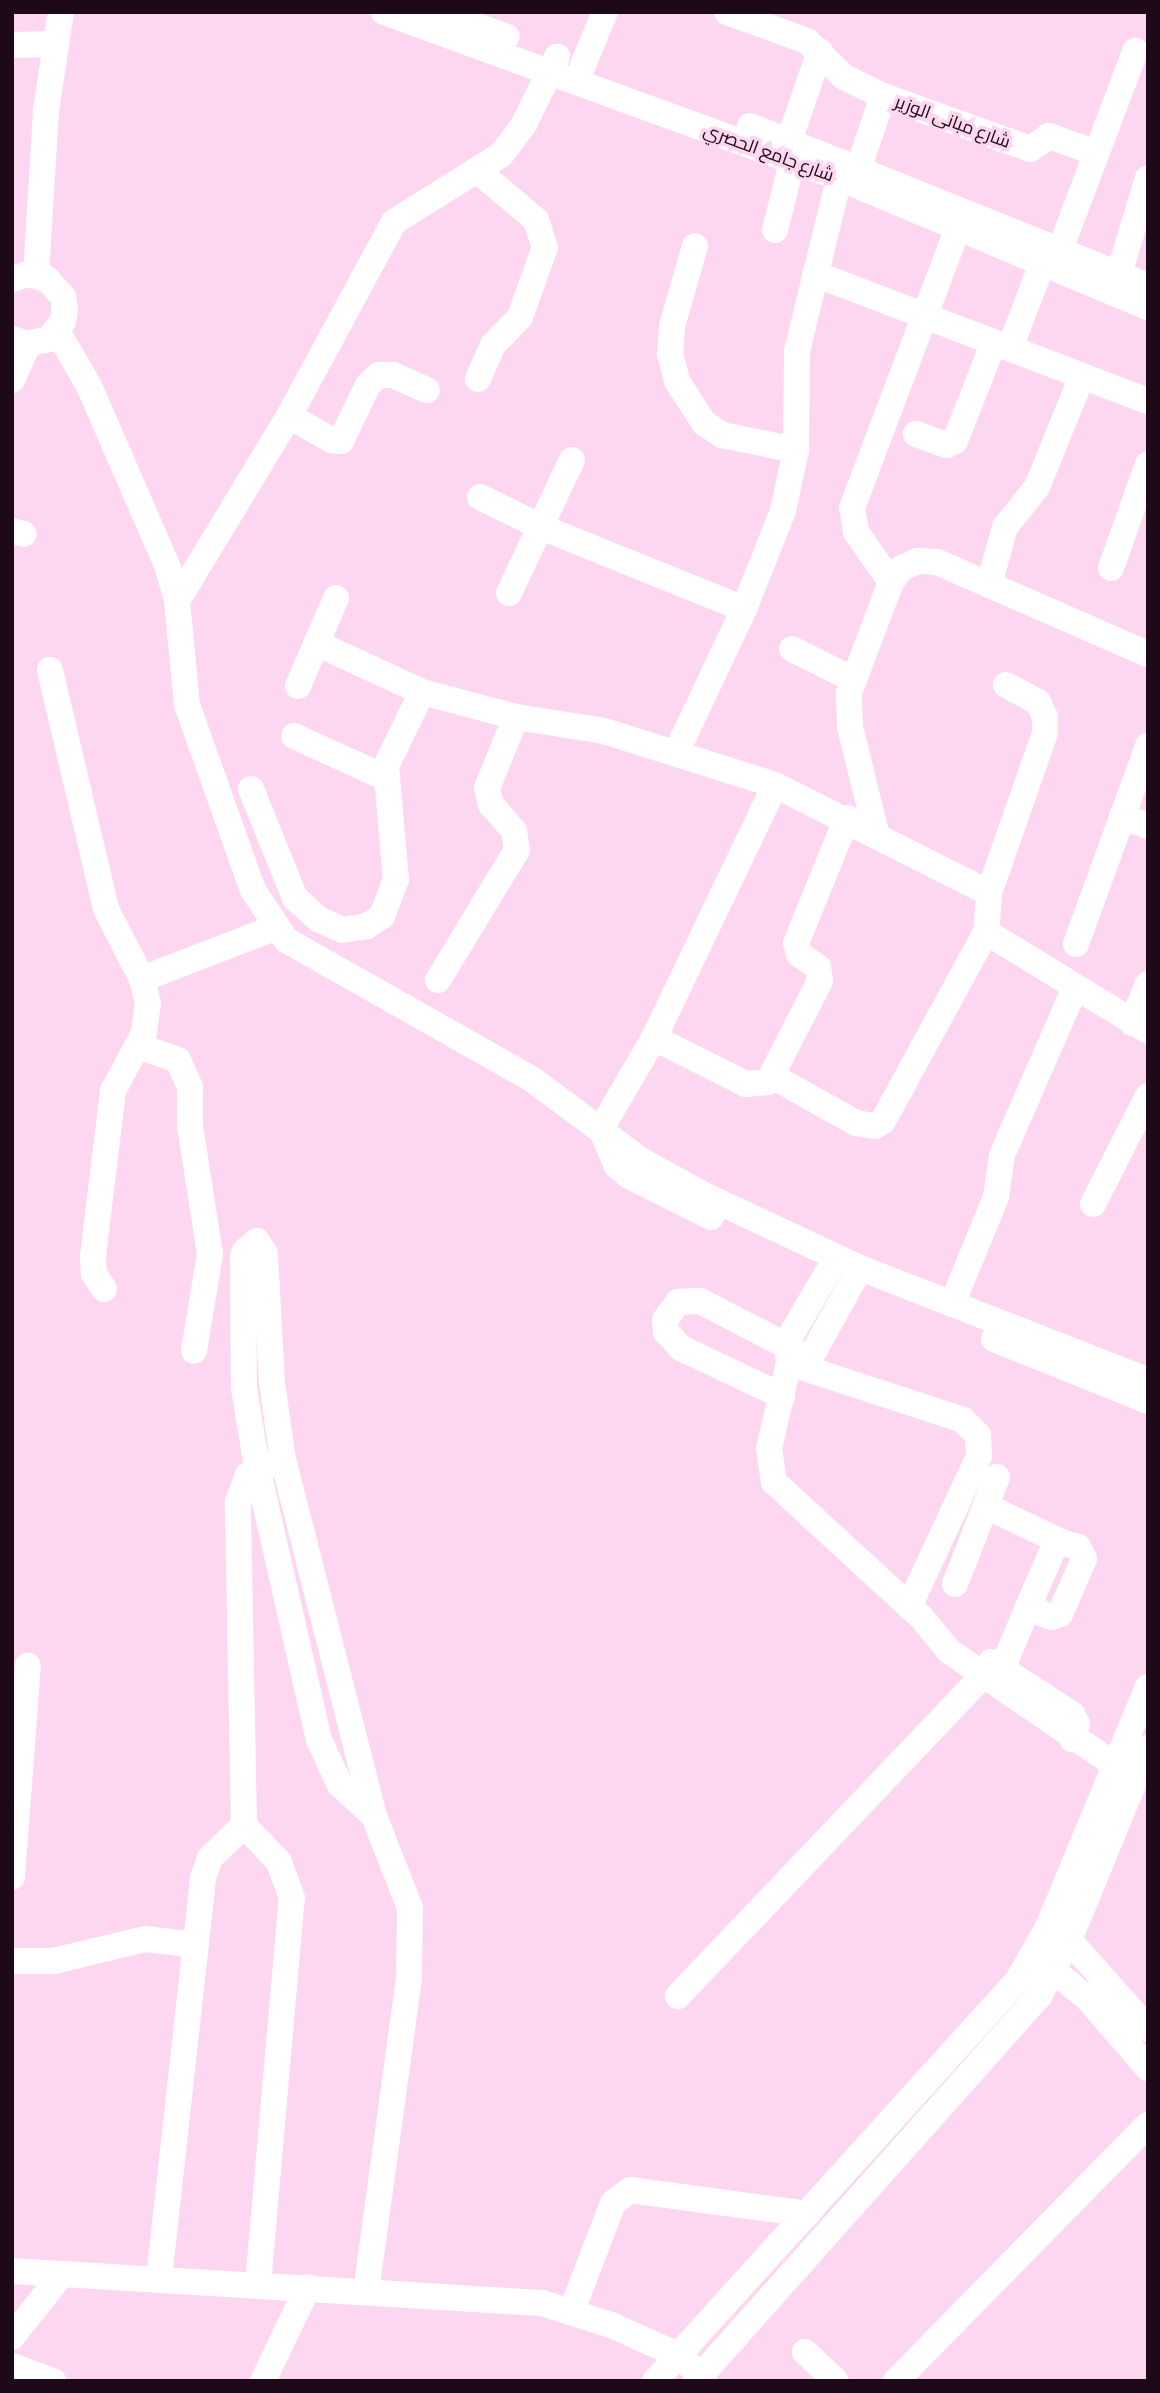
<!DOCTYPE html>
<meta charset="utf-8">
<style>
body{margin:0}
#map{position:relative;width:1160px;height:2393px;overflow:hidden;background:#fdd7f1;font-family:Barlow,Cairo,sans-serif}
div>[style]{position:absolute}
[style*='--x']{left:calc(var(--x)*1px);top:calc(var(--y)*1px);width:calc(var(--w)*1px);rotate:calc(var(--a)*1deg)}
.minor>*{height:26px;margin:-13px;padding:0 13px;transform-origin:13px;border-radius:13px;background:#fff}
span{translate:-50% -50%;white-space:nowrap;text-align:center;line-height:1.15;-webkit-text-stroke:7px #fdd7f1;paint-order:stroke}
.street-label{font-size:18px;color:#1e0919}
.frame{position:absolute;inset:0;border:14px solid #1e0919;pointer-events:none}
</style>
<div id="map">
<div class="minor">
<i style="--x:384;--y:12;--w:484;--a:20"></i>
<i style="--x:839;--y:178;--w:335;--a:22.7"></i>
<i style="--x:439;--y:12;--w:72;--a:20.2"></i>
<i style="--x:727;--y:12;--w:85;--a:19.9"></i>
<i style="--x:807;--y:41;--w:52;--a:44.2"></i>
<i style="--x:844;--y:77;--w:43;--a:26"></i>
<i style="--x:883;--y:96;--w:156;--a:19.8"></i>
<i style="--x:1030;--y:149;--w:23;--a:-34"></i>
<i style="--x:1049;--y:136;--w:48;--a:19.6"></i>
<i style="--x:12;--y:45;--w:42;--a:-1.4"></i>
<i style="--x:583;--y:65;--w:57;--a:-67.5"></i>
<i style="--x:750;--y:126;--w:429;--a:21.9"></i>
<i style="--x:789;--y:141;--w:95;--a:-71"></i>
<i style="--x:859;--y:167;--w:75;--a:-71.3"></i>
<i style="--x:478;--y:171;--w:76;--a:40.2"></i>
<i style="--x:536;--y:220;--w:28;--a:72"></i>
<i style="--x:545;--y:247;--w:74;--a:109.7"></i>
<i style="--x:520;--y:317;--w:39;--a:134"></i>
<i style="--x:493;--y:345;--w:37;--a:114"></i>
<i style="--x:775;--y:230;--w:70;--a:-76"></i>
<i style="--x:695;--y:246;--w:83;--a:106"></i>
<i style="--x:672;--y:326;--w:28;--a:94"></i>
<i style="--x:670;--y:354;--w:28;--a:75"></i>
<i style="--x:677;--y:381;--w:50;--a:57.3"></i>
<i style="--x:704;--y:423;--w:22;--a:34"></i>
<i style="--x:722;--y:435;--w:76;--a:11.5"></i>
<i style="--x:1060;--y:250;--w:213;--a:-69.3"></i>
<i style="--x:815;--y:274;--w:356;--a:20.9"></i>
<i style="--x:1119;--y:274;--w:100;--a:-73.2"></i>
<i style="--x:36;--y:275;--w:164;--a:-86.5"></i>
<i style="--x:46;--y:111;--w:100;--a:-81.4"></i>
<i style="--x:12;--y:279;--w:17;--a:-17"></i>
<i style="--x:28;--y:274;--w:20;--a:15"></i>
<i style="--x:47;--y:279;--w:24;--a:48"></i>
<i style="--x:63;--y:297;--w:12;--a:81"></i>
<i style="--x:65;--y:309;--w:12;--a:99"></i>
<i style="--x:63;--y:321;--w:23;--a:128"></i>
<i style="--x:49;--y:339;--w:22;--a:167"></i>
<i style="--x:28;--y:344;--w:17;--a:-163"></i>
<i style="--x:57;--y:331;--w:64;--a:59.8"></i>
<i style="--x:89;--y:386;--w:195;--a:66.5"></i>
<i style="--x:167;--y:565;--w:37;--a:74"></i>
<i style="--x:177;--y:601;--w:104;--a:84.5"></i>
<i style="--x:187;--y:705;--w:196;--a:70.4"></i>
<i style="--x:253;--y:890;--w:60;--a:56.6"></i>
<i style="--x:286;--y:940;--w:284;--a:29.5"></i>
<i style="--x:533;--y:1080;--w:136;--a:36.6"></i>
<i style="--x:642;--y:1161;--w:71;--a:28.7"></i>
<i style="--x:704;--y:1195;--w:172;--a:25.1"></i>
<i style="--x:860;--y:1268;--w:309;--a:21.3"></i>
<i style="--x:1010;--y:348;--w:90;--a:-69.1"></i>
<i style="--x:12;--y:380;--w:39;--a:-66"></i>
<i style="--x:289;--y:416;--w:48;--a:29.7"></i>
<i style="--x:331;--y:440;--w:10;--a:6"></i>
<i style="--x:341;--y:441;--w:62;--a:-64.3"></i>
<i style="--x:368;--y:385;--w:15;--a:-42"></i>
<i style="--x:379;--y:375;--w:14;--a:0"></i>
<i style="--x:393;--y:375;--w:37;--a:24"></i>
<i style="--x:916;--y:434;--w:33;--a:20"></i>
<i style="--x:947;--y:445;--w:9;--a:-27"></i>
<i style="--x:955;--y:441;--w:106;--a:-68.5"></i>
<i style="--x:480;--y:497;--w:68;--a:26.2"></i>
<i style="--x:541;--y:527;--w:219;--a:22"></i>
<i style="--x:12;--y:531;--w:12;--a:14"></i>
<i style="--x:1111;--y:568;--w:110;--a:-70.4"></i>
<i style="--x:891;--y:582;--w:61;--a:-125"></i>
<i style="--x:856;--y:532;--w:24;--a:-99"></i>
<i style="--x:852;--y:508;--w:299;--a:-69.3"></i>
<i style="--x:989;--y:585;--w:60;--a:-74.6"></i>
<i style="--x:1005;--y:527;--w:51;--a:-51.3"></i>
<i style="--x:1037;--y:487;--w:120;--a:-67.9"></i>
<i style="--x:509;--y:593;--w:147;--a:-64.7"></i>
<i style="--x:177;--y:601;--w:216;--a:-58.8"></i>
<i style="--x:289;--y:416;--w:221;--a:-61.6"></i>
<i style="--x:394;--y:222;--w:126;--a:-32.1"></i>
<i style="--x:501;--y:155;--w:39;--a:-53"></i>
<i style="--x:524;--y:124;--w:75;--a:-63.8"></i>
<i style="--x:316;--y:643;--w:117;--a:24.8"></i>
<i style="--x:422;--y:692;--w:97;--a:14.9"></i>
<i style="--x:516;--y:717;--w:89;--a:9"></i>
<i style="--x:604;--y:731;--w:179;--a:17.5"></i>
<i style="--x:775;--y:785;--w:240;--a:26.8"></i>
<i style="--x:792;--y:649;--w:67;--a:26.6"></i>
<i style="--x:50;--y:670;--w:245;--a:76.8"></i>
<i style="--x:106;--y:909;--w:79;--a:62.8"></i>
<i style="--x:142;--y:979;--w:25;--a:76"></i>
<i style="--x:148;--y:1003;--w:30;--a:98"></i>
<i style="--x:144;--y:1033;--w:66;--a:118.1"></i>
<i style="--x:113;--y:1091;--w:166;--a:96.9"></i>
<i style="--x:93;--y:1256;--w:18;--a:87"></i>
<i style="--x:94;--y:1274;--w:18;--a:56"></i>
<i style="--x:1006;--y:685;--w:36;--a:28"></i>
<i style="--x:1038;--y:702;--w:17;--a:65"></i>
<i style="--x:1045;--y:717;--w:16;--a:90"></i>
<i style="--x:1045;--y:733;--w:170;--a:109.3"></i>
<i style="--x:989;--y:893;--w:39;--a:94"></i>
<i style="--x:986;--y:932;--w:190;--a:31.4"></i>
<i style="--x:298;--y:686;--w:96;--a:-66.6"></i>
<i style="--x:294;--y:736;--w:99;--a:24.5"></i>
<i style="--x:677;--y:751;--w:157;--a:-64.7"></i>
<i style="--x:744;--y:609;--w:105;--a:-68.3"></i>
<i style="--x:783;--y:511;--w:62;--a:-78"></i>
<i style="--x:796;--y:450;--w:99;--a:-89.4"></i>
<i style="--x:797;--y:351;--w:194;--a:-76.3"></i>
<i style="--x:251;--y:789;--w:118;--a:68"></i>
<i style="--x:295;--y:898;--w:31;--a:42"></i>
<i style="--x:318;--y:919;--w:27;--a:24"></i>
<i style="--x:343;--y:930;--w:24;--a:-9"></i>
<i style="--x:367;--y:926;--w:18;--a:-34"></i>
<i style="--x:382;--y:916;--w:39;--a:-69"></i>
<i style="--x:396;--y:880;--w:114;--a:-95"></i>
<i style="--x:386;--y:766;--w:82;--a:-64.1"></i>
<i style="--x:1122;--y:816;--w:28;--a:21"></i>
<i style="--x:876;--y:832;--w:108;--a:-103.9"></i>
<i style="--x:850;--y:727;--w:34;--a:-92"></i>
<i style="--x:849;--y:693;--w:119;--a:-69.3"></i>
<i style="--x:891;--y:582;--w:18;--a:-52"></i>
<i style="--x:902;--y:568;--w:17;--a:-24"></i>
<i style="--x:918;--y:561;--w:19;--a:3"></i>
<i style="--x:937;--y:562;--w:230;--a:23.6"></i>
<i style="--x:1076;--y:944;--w:211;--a:-70"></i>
<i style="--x:142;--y:979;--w:142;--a:-21.1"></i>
<i style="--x:438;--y:980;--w:152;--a:-58.7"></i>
<i style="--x:517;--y:850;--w:19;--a:-99"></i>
<i style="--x:514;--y:831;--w:35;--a:-131"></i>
<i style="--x:491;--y:805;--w:17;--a:-103"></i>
<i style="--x:487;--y:788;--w:77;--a:-67.8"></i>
<i style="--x:1132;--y:1023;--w:42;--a:-67.7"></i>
<i style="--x:654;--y:1038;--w:103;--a:26.6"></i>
<i style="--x:746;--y:1084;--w:22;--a:-5"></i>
<i style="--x:768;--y:1082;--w:114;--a:-62.8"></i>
<i style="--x:820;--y:981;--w:14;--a:-98"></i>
<i style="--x:818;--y:967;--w:23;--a:-146"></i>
<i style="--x:799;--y:954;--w:11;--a:-105"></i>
<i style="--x:796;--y:943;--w:135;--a:-67.8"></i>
<i style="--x:138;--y:1046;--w:42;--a:19.3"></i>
<i style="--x:178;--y:1060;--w:30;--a:66"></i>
<i style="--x:190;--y:1087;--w:39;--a:90"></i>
<i style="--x:190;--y:1126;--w:130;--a:81.1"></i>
<i style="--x:210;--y:1254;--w:98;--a:99.4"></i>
<i style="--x:772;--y:1076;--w:96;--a:29.2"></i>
<i style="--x:856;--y:1123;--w:19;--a:9"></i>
<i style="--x:875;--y:1126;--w:9;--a:-32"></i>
<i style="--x:883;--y:1121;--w:215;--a:-61.4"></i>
<i style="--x:1093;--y:1204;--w:121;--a:-63"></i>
<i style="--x:711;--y:1217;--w:92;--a:-153.4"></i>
<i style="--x:629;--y:1176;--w:16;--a:-140"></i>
<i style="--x:617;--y:1166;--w:40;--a:-113.4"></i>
<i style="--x:601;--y:1129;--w:105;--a:-59.8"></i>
<i style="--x:654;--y:1038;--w:280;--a:-64.4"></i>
<i style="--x:829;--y:1270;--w:83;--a:120.3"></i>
<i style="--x:787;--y:1342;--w:21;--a:85"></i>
<i style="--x:789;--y:1363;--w:87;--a:103.2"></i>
<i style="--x:769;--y:1448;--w:34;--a:82"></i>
<i style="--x:774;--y:1482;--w:201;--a:42.6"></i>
<i style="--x:922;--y:1618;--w:43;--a:50.7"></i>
<i style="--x:949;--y:1651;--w:217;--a:34.5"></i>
<i style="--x:952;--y:1304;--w:116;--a:-67.6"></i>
<i style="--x:996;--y:1197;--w:42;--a:-81.9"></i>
<i style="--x:1002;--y:1155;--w:182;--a:-66.4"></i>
<i style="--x:994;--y:1339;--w:166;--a:21.9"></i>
<i style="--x:789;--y:1363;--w:183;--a:18.1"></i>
<i style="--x:963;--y:1420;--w:21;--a:45"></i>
<i style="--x:978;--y:1435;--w:21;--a:87"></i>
<i style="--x:979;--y:1456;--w:166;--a:114.9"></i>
<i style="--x:789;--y:1363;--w:28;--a:-26"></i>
<i style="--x:814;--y:1351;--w:95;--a:-61"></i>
<i style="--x:782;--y:1396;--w:112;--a:-154.6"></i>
<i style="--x:681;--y:1348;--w:22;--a:-133"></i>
<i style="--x:666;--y:1332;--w:12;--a:-95"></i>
<i style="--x:665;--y:1320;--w:22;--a:-54"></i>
<i style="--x:678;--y:1302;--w:22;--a:-3"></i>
<i style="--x:700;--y:1301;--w:98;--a:27.3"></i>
<i style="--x:986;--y:1506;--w:83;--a:25.6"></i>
<i style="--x:955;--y:1584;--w:115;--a:-68.6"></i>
<i style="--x:991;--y:1662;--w:96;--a:32.7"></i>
<i style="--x:1072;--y:1714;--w:11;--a:63"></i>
<i style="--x:1077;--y:1724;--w:16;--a:108"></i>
<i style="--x:1002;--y:1669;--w:67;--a:-67.2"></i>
<i style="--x:1028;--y:1607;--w:65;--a:-66.6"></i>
<i style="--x:1054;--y:1547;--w:9;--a:-36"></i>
<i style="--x:1061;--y:1542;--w:18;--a:16"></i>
<i style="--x:1078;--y:1547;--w:13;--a:63"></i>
<i style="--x:1084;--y:1559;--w:60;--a:113.6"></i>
<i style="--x:1060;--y:1614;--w:9;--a:162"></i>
<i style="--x:1051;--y:1617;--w:25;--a:-157"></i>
<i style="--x:12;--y:1877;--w:212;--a:-85.7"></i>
<i style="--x:1055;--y:1932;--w:16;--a:30"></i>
<i style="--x:1069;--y:1940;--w:119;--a:48.4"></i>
<i style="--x:12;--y:1961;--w:42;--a:0"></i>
<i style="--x:54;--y:1961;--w:94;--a:-13.6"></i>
<i style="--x:145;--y:1939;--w:51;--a:6.7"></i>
<i style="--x:1038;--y:1966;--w:16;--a:15"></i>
<i style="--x:1053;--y:1970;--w:44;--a:39.5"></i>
<i style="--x:1087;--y:1998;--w:93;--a:48.9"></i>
<i style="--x:678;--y:1996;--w:441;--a:-46.4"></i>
<i style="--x:12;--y:2271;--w:531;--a:3.46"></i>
<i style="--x:542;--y:2303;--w:72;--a:17.7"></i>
<i style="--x:611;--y:2325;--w:73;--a:24.1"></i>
<i style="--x:678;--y:2355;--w:15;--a:42"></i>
<i style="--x:159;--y:2278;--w:402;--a:-83.7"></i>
<i style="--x:203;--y:1878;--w:21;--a:-71"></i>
<i style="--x:210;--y:1858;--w:47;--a:-44.1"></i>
<i style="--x:258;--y:2284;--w:387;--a:-85"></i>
<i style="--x:292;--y:1898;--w:38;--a:-110"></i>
<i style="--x:279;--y:1862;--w:51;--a:-133.4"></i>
<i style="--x:244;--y:1825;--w:323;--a:-91.1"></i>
<i style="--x:238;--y:1502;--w:29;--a:-70"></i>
<i style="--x:248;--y:1475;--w:25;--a:-26"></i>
<i style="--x:366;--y:2292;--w:316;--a:-82.2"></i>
<i style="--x:409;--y:1979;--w:71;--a:-89.2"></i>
<i style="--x:410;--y:1908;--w:99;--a:-111.4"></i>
<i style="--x:374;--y:1816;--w:367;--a:-104.3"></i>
<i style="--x:283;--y:1460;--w:78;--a:-98.1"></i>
<i style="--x:272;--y:1383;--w:129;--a:-93.1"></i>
<i style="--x:265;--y:1254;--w:15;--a:-122"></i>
<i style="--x:257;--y:1241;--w:16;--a:140"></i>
<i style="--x:245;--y:1251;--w:7;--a:106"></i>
<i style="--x:243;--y:1258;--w:130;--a:89.6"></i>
<i style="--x:244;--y:1388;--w:80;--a:80.7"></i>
<i style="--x:257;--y:1467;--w:280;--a:77.2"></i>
<i style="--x:319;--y:1740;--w:50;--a:65"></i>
<i style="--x:340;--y:1785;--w:46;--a:42.4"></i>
<i style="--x:572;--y:2310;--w:115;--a:-69"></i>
<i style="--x:613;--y:2203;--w:21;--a:-37"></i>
<i style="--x:630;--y:2190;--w:179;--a:7.7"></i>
<i style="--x:12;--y:2337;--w:80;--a:-51.6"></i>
<i style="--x:805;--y:2352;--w:42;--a:43.1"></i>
<i style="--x:12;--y:2366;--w:44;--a:20.1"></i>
<i style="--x:263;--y:2381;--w:104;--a:-64.4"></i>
<i style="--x:655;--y:2381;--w:541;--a:-47.85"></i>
<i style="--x:1018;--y:1980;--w:61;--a:-60.5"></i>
<i style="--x:1048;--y:1927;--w:260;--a:-67.4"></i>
<i style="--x:696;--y:2381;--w:516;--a:-48.3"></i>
<i style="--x:1039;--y:1996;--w:64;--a:-61.8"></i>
<i style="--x:1069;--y:1940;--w:208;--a:-67.6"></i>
<i style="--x:896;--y:2381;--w:359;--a:-45.5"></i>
</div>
<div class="street-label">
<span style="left:953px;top:121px;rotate:20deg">شارع مبانى الوزير</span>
<span style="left:769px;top:152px;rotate:20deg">شارع جامع الحصري</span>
</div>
<div class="frame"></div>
</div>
